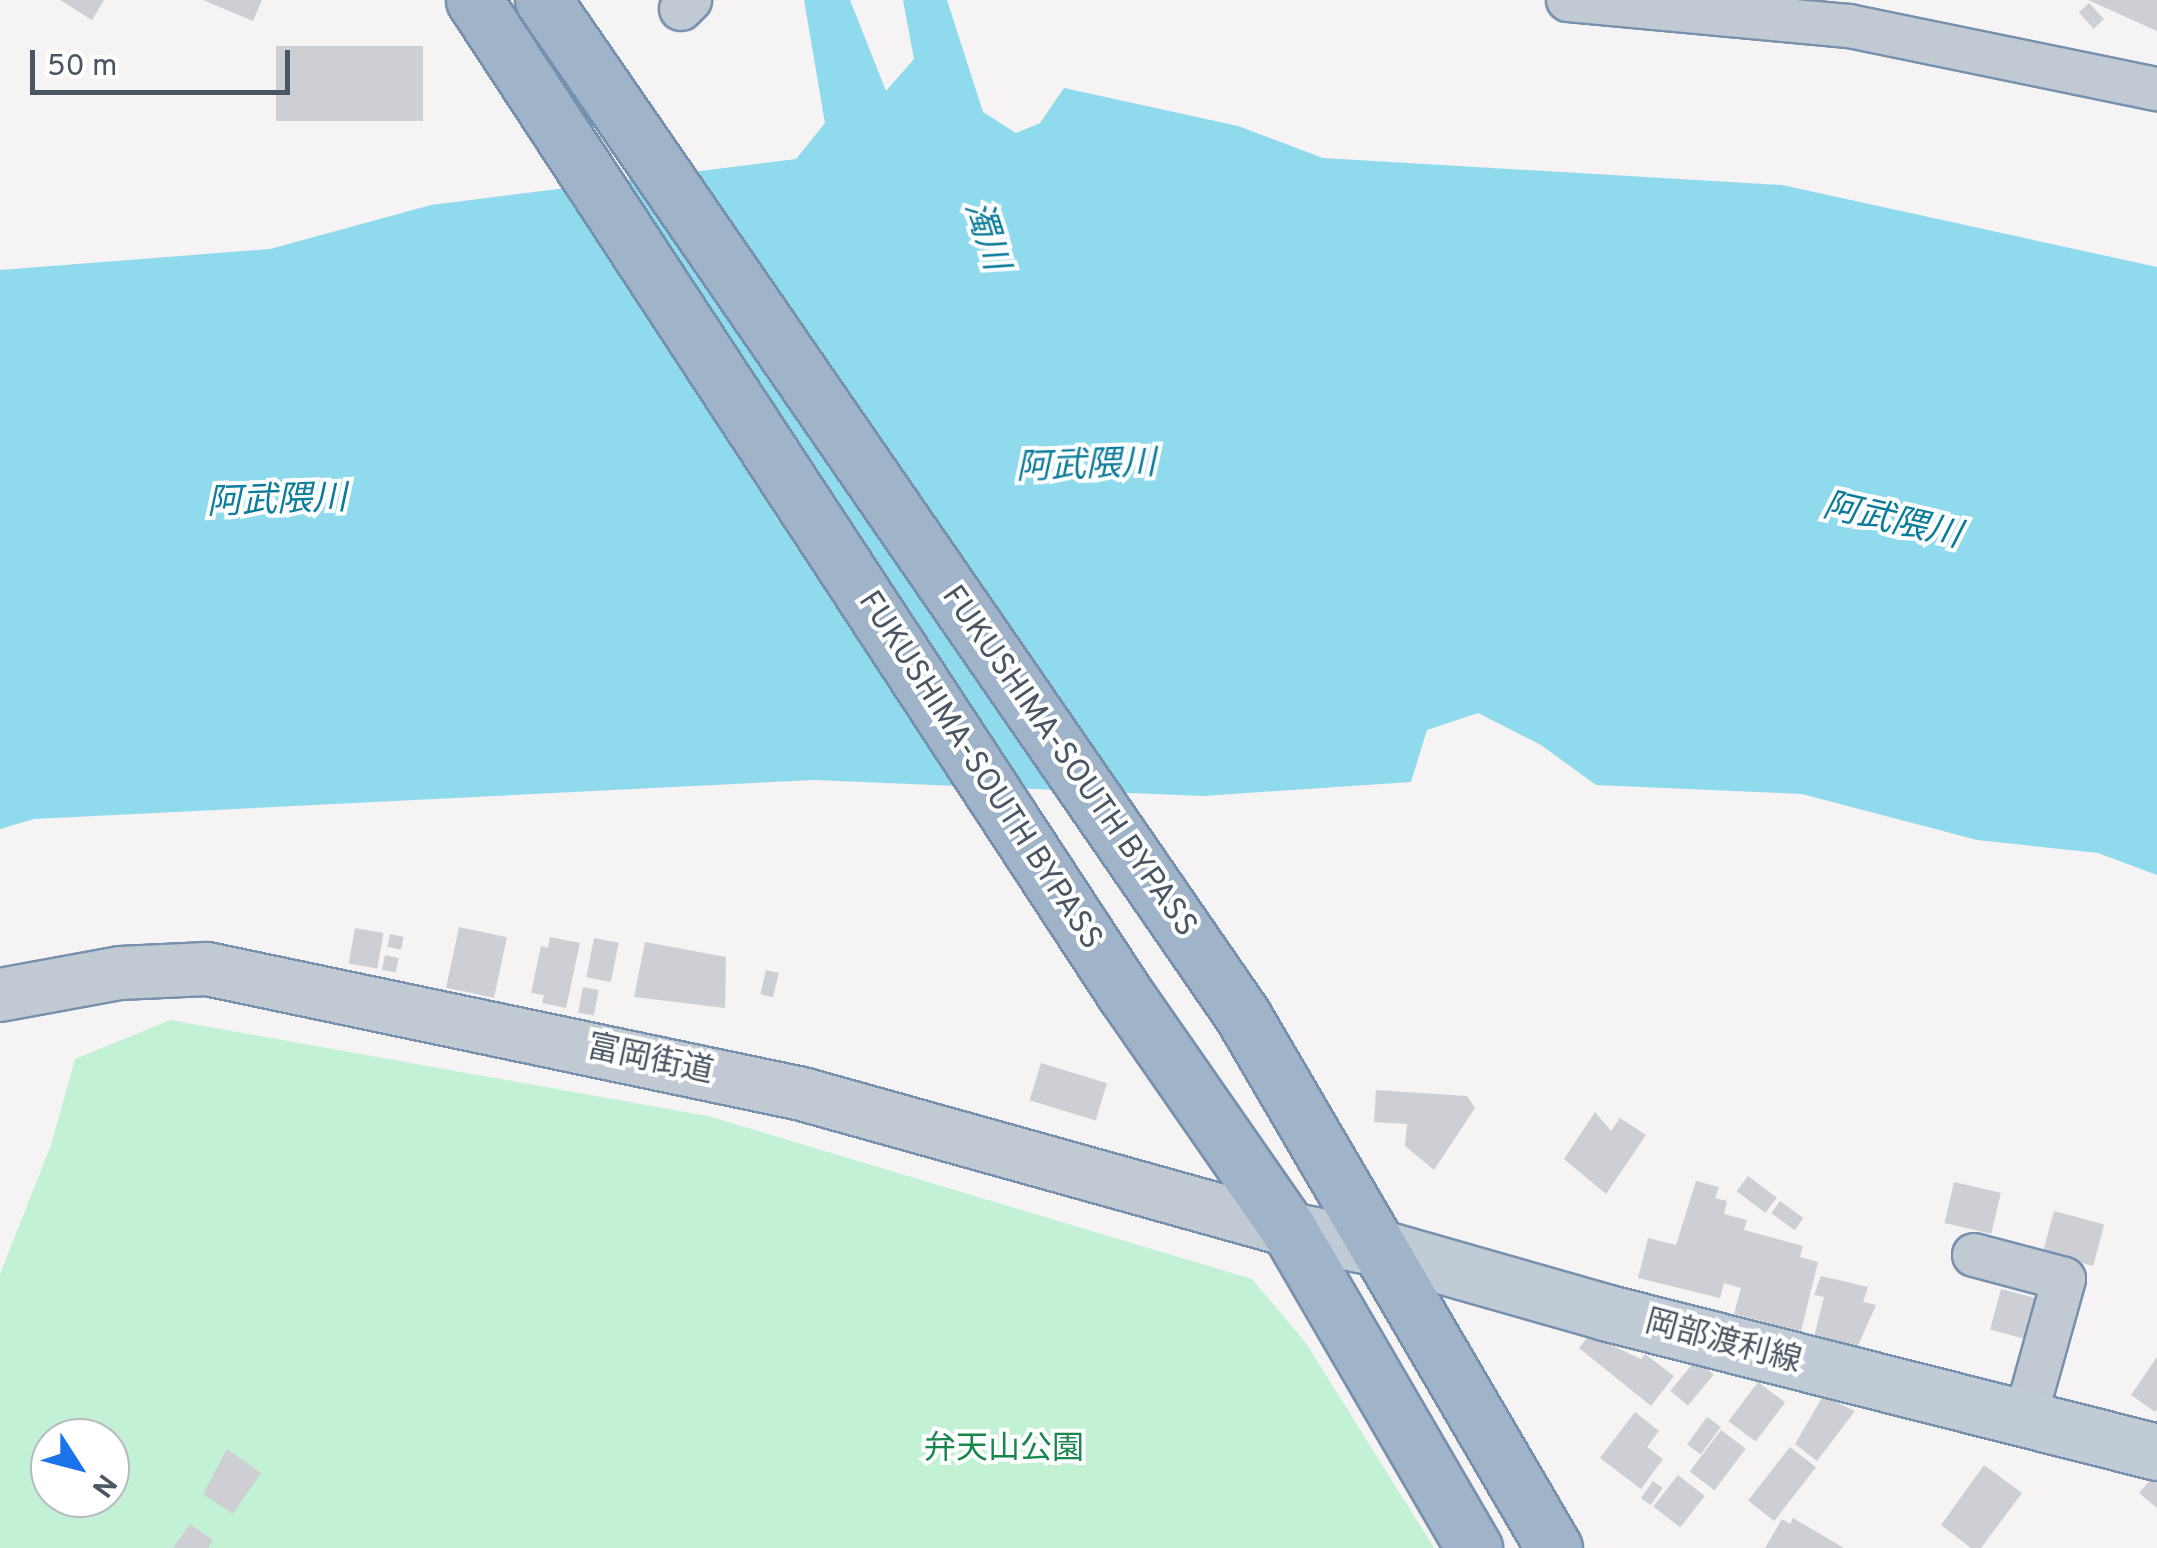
<!DOCTYPE html>
<meta charset="utf-8">
<style>
body{margin:0}
#map{position:relative;width:2157px;height:1548px;overflow:hidden;background:#f5f3f3;font-family:Overpass,"Noto Sans JP",sans-serif}
div>[style]{position:absolute}
[style*='--x']{left:calc(var(--x)*1px);top:calc(var(--y)*1px);width:calc(var(--w)*1px);rotate:calc(var(--a)*1deg)}
.green>*{inset:0;background:#c3f1d5}
.water>*{inset:0;background:#90daee}
.building>*{inset:0;background:#cdcfd5;transform-origin:0 0}
.roads{filter:drop-shadow(2px 0 #7690ad) drop-shadow(-2px 0 #7690ad) drop-shadow(0 2px #7690ad) drop-shadow(0 -2px #7690ad)}
.minor>*{height:42px;margin:-21px;padding:0 21px;transform-origin:21px;border-radius:21px;background:#c1cad2}
.tertiary>*{height:52px;margin:-26px;padding:0 26px;transform-origin:26px;border-radius:26px;background:#c1cad2}
.secondary>*{height:55px;margin:-27.5px;padding:0 27.5px;transform-origin:27.5px;border-radius:27.5px;background:#c1cbd6}
.trunk>*{height:55px;margin:-27.5px;padding:0 27.5px;transform-origin:27.5px;border-radius:27.5px;background:#9fb4c9}
span{translate:-50% -50%;white-space:nowrap;text-align:center;line-height:1.15;-webkit-text-stroke:8px #fff;paint-order:stroke}
.street-label{font-size:32px;color:#4a5661}
.park-label{font-size:32px;color:#17864f}
.water-label{font-size:35px;color:#0c7c9b;font-style:italic}
.north{position:absolute;left:30px;top:1418px;width:100px;height:100px;box-sizing:border-box;background:#fff;border:2px solid #b7bbc0;border-radius:50%;rotate:126deg;font-size:28px;font-weight:700;line-height:40px;text-align:center;color:#4a5661}
.north::after{content:'';display:block;margin:auto;width:35px;height:45px;background:#1a73e8;clip-path:polygon(50% 0,100% 100%,50% 72%,0 100%)}
.scale{position:absolute;left:30px;top:50px;width:260px;height:45px;box-sizing:border-box;border:5px solid #4a5661;border-top:0;padding-left:12px;font-size:30px;line-height:35px;white-space:nowrap;color:#4a5661;-webkit-text-stroke:8px #fff;paint-order:stroke}
</style>
<div id="map">
<div class="green">
<i style="clip-path:polygon(evenodd,170px 1020px,708px 1116px,1252px 1279px,1306px 1343px,1434px 1548px,0 1548px,0 1274px,51px 1145px,75px 1059px,170px 1020px,50px 1438px,110px 1438px,110px 1498px,50px 1498px,50px 1438px)"></i>
</div>
<div class="water">
<i style="clip-path:polygon(804px 0,850px 0,886px 91px,914px 59px,903px 0,947px 0,983px 112px,1016px 133px,1040px 123px,1064px 88px,1238px 126px,1323px 158px,1782px 185px,2157px 267px,2157px 875px,2098px 853px,1977px 840px,1802px 794px,1596px 785px,1541px 745px,1478px 713px,1427px 730px,1411px 782px,1203px 796px,814px 780px,34px 819px,0 829px,0 270px,270px 249px,431px 205px,796px 159px,825px 123px)"></i>
</div>
<div class="building">
<i style="clip-path:polygon(60px 0,104px 0,92px 20px)"></i>
<i style="clip-path:polygon(203px 0,262px 0,253px 21px)"></i>
<i style="clip-path:polygon(2088px 0,2157px 0,2157px 31px)"></i>
<i style="left:2089px;top:3px;width:22px;height:14px;rotate:47deg"></i>
<i style="left:276px;top:46px;width:147px;height:75px"></i>
<i style="left:459px;top:927px;width:49px;height:62px;rotate:12deg"></i>
<i style="left:355px;top:928px;width:29px;height:36px;rotate:10deg"></i>
<i style="left:390px;top:934px;width:14px;height:13px;rotate:12deg"></i>
<i style="clip-path:polygon(550px 937px,580px 943px,566px 1008px,542px 1003px,544px 995px,531px 993px,541px 946px,548px 948px)"></i>
<i style="left:594px;top:938px;width:25px;height:40px;rotate:11deg"></i>
<i style="clip-path:polygon(645px 942px,726px 957px,725px 1008px,634px 997px)"></i>
<i style="left:385px;top:955px;width:14px;height:15px;rotate:12deg"></i>
<i style="left:766px;top:970px;width:13px;height:25px;rotate:13deg"></i>
<i style="left:583px;top:987px;width:16px;height:26px;rotate:11deg"></i>
<i style="left:1041px;top:1063px;width:69px;height:39px;rotate:17deg"></i>
<i style="clip-path:polygon(1376px 1090px,1467px 1096px,1475px 1108px,1434px 1170px,1405px 1146px,1407px 1124px,1374px 1122px)"></i>
<i style="clip-path:polygon(1595px 1112px,1611px 1131px,1620px 1118px,1646px 1135px,1606px 1194px,1564px 1159px)"></i>
<i style="left:1748px;top:1176px;width:36px;height:19px;rotate:37deg"></i>
<i style="clip-path:polygon(1696px 1181px,1719px 1187px,1715px 1198px,1727px 1201px,1724px 1214px,1747px 1220px,1744px 1230px,1803px 1246px,1800px 1257px,1818px 1262px,1801px 1331px,1734px 1314px,1741px 1288px,1724px 1283px,1720px 1298px,1638px 1278px,1648px 1238px,1676px 1245px)"></i>
<i style="left:1954px;top:1182px;width:48px;height:42px;rotate:13deg"></i>
<i style="left:1780px;top:1201px;width:29px;height:15px;rotate:36deg"></i>
<i style="left:2054px;top:1211px;width:52px;height:43px;rotate:15deg"></i>
<i style="clip-path:polygon(1821px 1276px,1868px 1287px,1863px 1302px,1876px 1305px,1857px 1348px,1814px 1337px,1824px 1297px,1814px 1295px)"></i>
<i style="left:2001px;top:1289px;width:42px;height:42px;rotate:15deg"></i>
<i style="clip-path:polygon(1589px 1335px,1641px 1359px,1645px 1354px,1674px 1376px,1651px 1406px,1579px 1348px)"></i>
<i style="clip-path:polygon(2157px 1357px,2157px 1409px,2155px 1412px,2131px 1395px)"></i>
<i style="left:1696px;top:1360px;width:23px;height:40px;rotate:40deg"></i>
<i style="left:1758px;top:1382px;width:34px;height:49px;rotate:37deg"></i>
<i style="clip-path:polygon(1823px 1396px,1855px 1411px,1817px 1461px,1795px 1444px)"></i>
<i style="clip-path:polygon(1635px 1412px,1659px 1431px,1647px 1447px,1663px 1459px,1641px 1489px,1600px 1458px)"></i>
<i style="left:1707px;top:1417px;width:17px;height:34px;rotate:36deg"></i>
<i style="left:1721px;top:1430px;width:31px;height:52px;rotate:37deg"></i>
<i style="left:1790px;top:1447px;width:33px;height:68px;rotate:38deg"></i>
<i style="clip-path:polygon(227px 1449px,261px 1473px,233px 1514px,203px 1494px)"></i>
<i style="clip-path:polygon(1984px 1465px,2022px 1493px,1981px 1548px,1971px 1548px,1941px 1525px)"></i>
<i style="left:1678px;top:1475px;width:34px;height:40px;rotate:38deg"></i>
<i style="clip-path:polygon(2151px 1479px,2157px 1484px,2157px 1508px,2139px 1493px)"></i>
<i style="left:1653px;top:1481px;width:12px;height:21px;rotate:35deg"></i>
<i style="clip-path:polygon(1793px 1518px,1844px 1548px,1765px 1548px,1782px 1519px,1790px 1524px)"></i>
<i style="clip-path:polygon(190px 1524px,213px 1540px,208px 1548px,173px 1548px)"></i>
</div>
<div class="roads">
<div class="minor">
<i style="--x:1568;--y:0;--w:282;--a:5.3"></i>
<i style="--x:1849;--y:26;--w:314;--a:11.6"></i>
<i style="--x:681;--y:9;--w:13;--a:-45"></i>
<i style="--x:1974;--y:1255;--w:93;--a:14.9"></i>
<i style="--x:2064;--y:1279;--w:145;--a:105.6"></i>
</div>
<div class="tertiary">
<i style="--x:0;--y:995;--w:122;--a:-10.4"></i>
<i style="--x:120;--y:973;--w:87;--a:-2.6"></i>
<i style="--x:207;--y:969;--w:608;--a:11.86"></i>
<i style="--x:802;--y:1094;--w:506;--a:15.6"></i>
</div>
<div class="secondary">
<i style="--x:1289;--y:1230;--w:97;--a:11.3"></i>
<i style="--x:1384;--y:1249;--w:233;--a:15.9"></i>
<i style="--x:1608;--y:1313;--w:566;--a:14.21"></i>
</div>
<div class="trunk">
<i style="--x:474;--y:0;--w:1188;--a:56.78"></i>
<i style="--x:1125;--y:994;--w:287;--a:55.2"></i>
<i style="--x:1289;--y:1230;--w:368;--a:59.8"></i>
<i style="--x:543;--y:0;--w:1234;--a:55.43"></i>
<i style="--x:1243;--y:1016;--w:616;--a:59.69"></i>
</div>
</div>
<div class="street-label">
<span style="left:1068px;top:762px;rotate:55deg">FUKUSHIMA-SOUTH BYPASS</span>
<span style="left:979px;top:771px;rotate:57deg">FUKUSHIMA-SOUTH BYPASS</span>
<span style="left:650px;top:1061px;rotate:12deg">富岡街道</span>
<span style="left:1723px;top:1343px;rotate:15deg">岡部渡利線</span>
</div>
<div class="park-label">
<span style="left:1004px;top:1450px">弁天山公園</span>
</div>
<div class="water-label">
<span style="left:985px;top:236px;rotate:72deg">濁川</span>
<span style="left:1086px;top:467px;rotate:-2deg">阿武隈川</span>
<span style="left:277px;top:502px;rotate:-2deg">阿武隈川</span>
<span style="left:1892px;top:522px;rotate:13deg">阿武隈川</span>
</div>
<div class="north">N</div>
<div class="scale">50 m</div>
</div>
